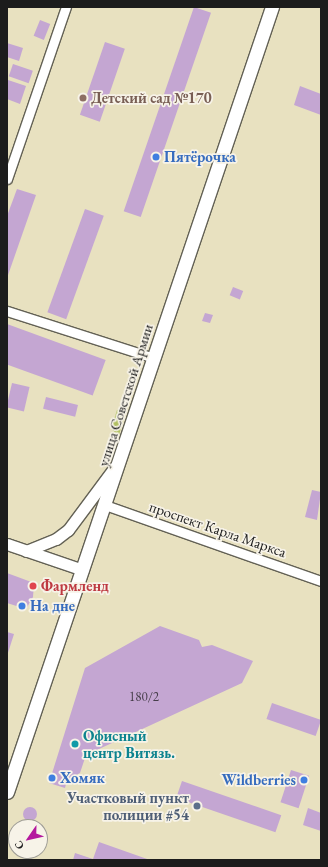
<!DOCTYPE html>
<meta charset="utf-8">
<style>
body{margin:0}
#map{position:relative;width:328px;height:867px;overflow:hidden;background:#e8e1c0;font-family:"EB Garamond",serif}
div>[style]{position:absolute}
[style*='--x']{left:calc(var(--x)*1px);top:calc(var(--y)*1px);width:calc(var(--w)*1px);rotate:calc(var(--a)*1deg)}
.green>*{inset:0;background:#b0bf61}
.building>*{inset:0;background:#c4a6d2;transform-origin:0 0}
.round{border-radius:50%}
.roads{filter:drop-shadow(1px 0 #636155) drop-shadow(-1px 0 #636155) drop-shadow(0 1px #636155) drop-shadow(0 -1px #636155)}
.minor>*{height:9px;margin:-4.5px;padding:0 4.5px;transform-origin:4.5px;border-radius:4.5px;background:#fff}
.tertiary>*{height:11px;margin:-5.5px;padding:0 5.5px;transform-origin:5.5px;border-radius:5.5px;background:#fff}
.secondary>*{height:13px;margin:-6.5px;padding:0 6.5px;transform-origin:6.5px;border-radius:6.5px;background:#fff}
.dots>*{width:11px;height:11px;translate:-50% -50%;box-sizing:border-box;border:2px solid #f7f3e8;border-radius:50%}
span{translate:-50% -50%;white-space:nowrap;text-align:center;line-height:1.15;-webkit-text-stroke:3.5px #f7f3e8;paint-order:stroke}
.number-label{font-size:13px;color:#463e4a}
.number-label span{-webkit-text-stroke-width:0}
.education-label{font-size:15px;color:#785e54;font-weight:700}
.left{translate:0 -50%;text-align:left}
.shop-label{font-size:15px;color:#366cbe;font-weight:700}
.right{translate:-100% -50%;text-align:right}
.street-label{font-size:15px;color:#1c1c1c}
.health-label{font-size:15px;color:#be3a42;font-weight:700}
.culture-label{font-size:15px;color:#0d838f;font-weight:700}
.service-label{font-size:15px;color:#4e5e75;font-weight:700}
.frame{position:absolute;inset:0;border:8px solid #1c1c1c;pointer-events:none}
.north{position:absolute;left:8px;top:819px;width:40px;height:40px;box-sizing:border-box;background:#f7f3e8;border:1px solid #9f9d96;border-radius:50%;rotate:236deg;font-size:11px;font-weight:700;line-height:16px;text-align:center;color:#1c1c1c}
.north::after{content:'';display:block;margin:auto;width:14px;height:18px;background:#b5179e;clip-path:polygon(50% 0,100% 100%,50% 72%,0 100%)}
</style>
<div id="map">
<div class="green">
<i style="clip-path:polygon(127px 407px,119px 435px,111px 429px,117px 410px)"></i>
</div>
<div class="building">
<i style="left:194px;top:7px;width:18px;height:216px;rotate:19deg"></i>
<i style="left:40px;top:20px;width:11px;height:17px;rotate:22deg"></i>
<i style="left:105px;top:42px;width:21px;height:77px;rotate:19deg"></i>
<i style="clip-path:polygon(7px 43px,23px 48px,19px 61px,7px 57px)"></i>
<i style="left:13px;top:64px;width:21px;height:13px;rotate:19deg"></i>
<i style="clip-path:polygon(8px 80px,26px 86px,20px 104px,7px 99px)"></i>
<i style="clip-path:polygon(300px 86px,321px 94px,321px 115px,294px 105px)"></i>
<i style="clip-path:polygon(17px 189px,36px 195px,7px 278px,7px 216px)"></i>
<i style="left:85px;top:209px;width:20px;height:110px;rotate:20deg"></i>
<i style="left:233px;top:287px;width:11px;height:9px;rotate:22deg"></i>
<i style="clip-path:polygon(205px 313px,213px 315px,210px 323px,202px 321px)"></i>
<i style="left:7px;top:324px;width:105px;height:38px;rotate:20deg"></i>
<i style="left:12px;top:383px;width:18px;height:25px;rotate:13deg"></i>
<i style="left:46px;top:397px;width:33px;height:12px;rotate:14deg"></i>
<i style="clip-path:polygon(312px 490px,321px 492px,317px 520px,305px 517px)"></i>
<i style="clip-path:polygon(7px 573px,34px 583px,33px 597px,26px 609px,7px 603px)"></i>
<i style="clip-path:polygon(160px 626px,199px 640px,202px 647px,212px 645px,253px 661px,242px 683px,86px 755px,80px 773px,67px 780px,65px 788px,49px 783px,85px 668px)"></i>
<i style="clip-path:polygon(7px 632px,14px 634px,7px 656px)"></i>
<i style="left:272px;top:703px;width:52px;height:17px;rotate:19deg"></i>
<i style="left:291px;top:770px;width:19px;height:34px;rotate:18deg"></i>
<i style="left:182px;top:781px;width:105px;height:18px;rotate:19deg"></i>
<i class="round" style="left:23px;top:807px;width:14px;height:14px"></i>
<i style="clip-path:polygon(308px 808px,321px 813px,321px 831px,303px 825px)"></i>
<i style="clip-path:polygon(99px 842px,150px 860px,73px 860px,75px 853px,93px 859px)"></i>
</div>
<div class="roads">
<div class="minor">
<i style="--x:7;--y:179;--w:182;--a:-71.1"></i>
<i style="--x:7;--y:311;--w:154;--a:17.7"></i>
<i style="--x:105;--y:505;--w:229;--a:19.4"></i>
</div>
<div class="tertiary">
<i style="--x:7;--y:544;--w:80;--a:18.9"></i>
<i style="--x:26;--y:551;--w:32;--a:-22"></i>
<i style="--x:56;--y:539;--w:15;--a:-37"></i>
<i style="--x:68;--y:530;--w:79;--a:-53.3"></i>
</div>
<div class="secondary">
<i style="--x:7;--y:792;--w:829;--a:-71.35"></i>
</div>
</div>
<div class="dots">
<i style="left:83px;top:98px;background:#8d6e63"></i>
<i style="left:156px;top:157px;background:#3f7fe0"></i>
<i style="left:33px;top:586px;background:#e0444e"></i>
<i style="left:22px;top:606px;background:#3f7fe0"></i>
<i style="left:75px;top:744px;background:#0f9aa8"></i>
<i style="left:52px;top:778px;background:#3f7fe0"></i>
<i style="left:304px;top:780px;background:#3f7fe0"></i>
<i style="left:197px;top:806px;background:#5c6f8a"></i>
</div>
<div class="number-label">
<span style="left:144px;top:697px">180/2</span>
</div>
<div class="education-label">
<span class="left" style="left:91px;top:98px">Детский сад №170</span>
</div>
<div class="shop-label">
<span class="left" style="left:164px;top:157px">Пятёрочка</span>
<span class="left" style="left:30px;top:606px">На дне</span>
<span class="left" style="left:60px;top:778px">Хомяк</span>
<span class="right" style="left:296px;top:780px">Wildberries</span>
</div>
<div class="street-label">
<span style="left:125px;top:395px;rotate:-72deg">улица Советской Армии</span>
<span style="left:218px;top:529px;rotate:19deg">проспект Карла Маркса</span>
</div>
<div class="health-label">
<span class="left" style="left:41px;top:586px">Фармленд</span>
</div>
<div class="culture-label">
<span class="left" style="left:83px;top:744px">Офисный<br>центр Витязь.</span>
</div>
<div class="service-label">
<span class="right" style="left:189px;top:806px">Участковый пункт<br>полиции #54</span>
</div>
<div class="frame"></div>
<div class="north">С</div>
</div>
